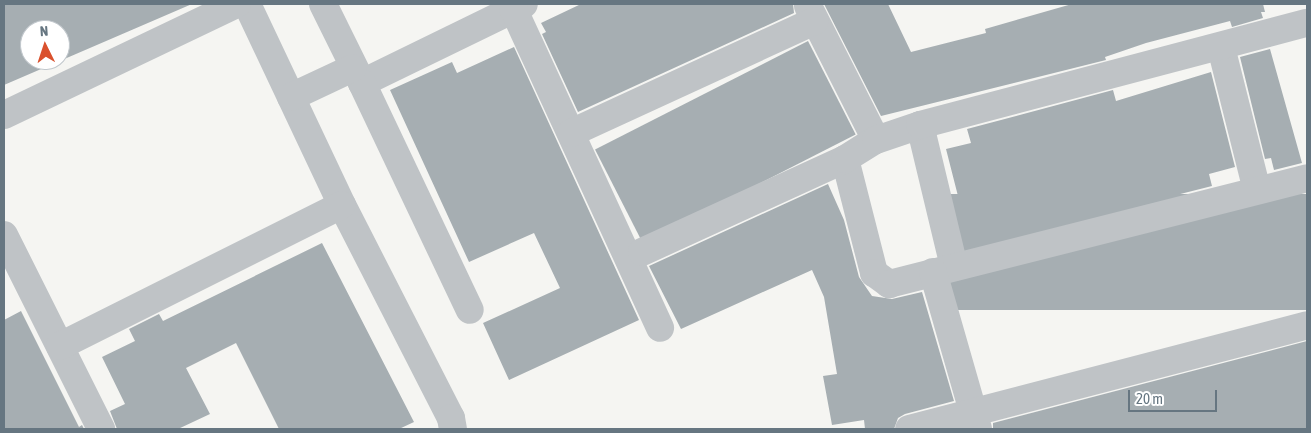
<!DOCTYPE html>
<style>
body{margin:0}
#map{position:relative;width:1311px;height:433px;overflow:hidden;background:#f5f5f2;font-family:"Asap Condensed",sans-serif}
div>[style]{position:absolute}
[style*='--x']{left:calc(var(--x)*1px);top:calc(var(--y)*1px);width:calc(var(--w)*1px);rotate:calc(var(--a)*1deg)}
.building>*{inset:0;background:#a6aeb2;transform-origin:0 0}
.minor>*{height:28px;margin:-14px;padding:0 14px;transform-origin:14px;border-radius:14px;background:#bfc3c6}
span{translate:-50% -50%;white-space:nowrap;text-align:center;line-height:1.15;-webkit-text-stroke:5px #fff;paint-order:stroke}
.frame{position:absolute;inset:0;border:5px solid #667681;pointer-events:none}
.north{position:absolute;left:20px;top:20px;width:50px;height:50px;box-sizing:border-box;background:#fff;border:1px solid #c2c8cd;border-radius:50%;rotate:356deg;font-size:14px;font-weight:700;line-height:20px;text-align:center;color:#667681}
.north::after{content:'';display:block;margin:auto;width:18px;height:22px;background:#da512d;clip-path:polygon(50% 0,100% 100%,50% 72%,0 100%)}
.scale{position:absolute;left:1128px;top:390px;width:89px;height:22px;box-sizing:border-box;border:2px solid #667681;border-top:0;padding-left:6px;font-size:15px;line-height:18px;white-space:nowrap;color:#667681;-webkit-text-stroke:4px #fff;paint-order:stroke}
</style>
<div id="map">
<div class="building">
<i style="clip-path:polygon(evenodd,4px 4px,192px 4px,4px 85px,4px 4px,30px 30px,60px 30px,60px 60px,30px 60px,30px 30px)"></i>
<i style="clip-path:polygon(581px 4px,793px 4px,794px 13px,578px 112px,542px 34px,546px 32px,541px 23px)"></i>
<i style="clip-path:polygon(824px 4px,888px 4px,911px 52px,986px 33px,985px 29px,1072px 4px,1263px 4px,1265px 12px,1261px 12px,1263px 18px,1232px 27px,1230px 21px,1146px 43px,1105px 57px,1106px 60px,881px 116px)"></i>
<i style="left:808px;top:41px;width:105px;height:239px;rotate:63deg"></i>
<i style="clip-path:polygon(514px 47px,639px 320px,509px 380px,483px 323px,560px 288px,534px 233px,469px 262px,390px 90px,452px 62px,457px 73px)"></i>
<i style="clip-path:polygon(1270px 49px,1302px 163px,1274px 170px,1271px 158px,1265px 159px,1240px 57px)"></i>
<i style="clip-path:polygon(1211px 72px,1235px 167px,1209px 174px,1212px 186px,971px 247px,946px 149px,971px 143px,967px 129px,1113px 90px,1116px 101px)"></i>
<i style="clip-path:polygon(828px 184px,844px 220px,859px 277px,872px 296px,892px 299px,922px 292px,954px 401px,905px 414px,898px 418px,894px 429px,865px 429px,864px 420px,832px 425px,823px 376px,837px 374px,824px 297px,812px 270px,681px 329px,649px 266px)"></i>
<i style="left:1307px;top:194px;width:116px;height:365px;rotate:90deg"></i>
<i style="clip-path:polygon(322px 243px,414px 422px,399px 429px,279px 429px,236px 343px,186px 368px,210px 414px,178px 429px,117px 429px,110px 411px,125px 404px,102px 357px,135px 341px,129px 329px,159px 314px,163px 321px)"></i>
<i style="clip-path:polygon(21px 311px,79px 427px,82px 425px,84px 429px,4px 429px,4px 320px)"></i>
<i style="clip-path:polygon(1307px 341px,1307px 429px,993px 429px,993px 423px)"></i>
</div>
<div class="minor">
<i style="--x:247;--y:4;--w:222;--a:64.7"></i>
<i style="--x:342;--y:205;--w:239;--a:62.9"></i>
<i style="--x:451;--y:418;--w:11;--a:80"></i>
<i style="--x:323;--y:4;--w:88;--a:63.7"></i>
<i style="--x:362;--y:83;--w:180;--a:-26"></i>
<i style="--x:808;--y:6;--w:150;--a:63.1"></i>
<i style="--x:513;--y:8;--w:352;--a:65.3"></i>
<i style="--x:1221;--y:47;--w:147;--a:75.9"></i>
<i style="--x:362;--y:83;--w:251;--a:64.6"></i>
<i style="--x:291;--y:97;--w:68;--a:-25.1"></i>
<i style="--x:4;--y:115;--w:258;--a:-25.5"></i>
<i style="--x:920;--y:125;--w:146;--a:76.5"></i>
<i style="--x:571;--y:133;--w:268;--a:-24.7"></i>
<i style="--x:845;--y:159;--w:118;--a:75.7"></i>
<i style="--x:874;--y:273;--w:19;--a:36"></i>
<i style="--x:889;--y:284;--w:431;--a:-14.2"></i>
<i style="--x:4;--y:235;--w:217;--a:63.4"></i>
<i style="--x:642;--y:252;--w:223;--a:-24.6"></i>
<i style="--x:845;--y:159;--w:36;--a:-32"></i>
<i style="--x:876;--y:140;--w:46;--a:-18.8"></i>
<i style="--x:920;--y:125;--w:400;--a:-14.8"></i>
<i style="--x:933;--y:272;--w:163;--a:74"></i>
<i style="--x:60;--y:346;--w:315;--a:-26.6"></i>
<i style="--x:909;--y:429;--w:411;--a:-14.6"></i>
</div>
<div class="frame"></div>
<div class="north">N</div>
<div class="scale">20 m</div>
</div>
